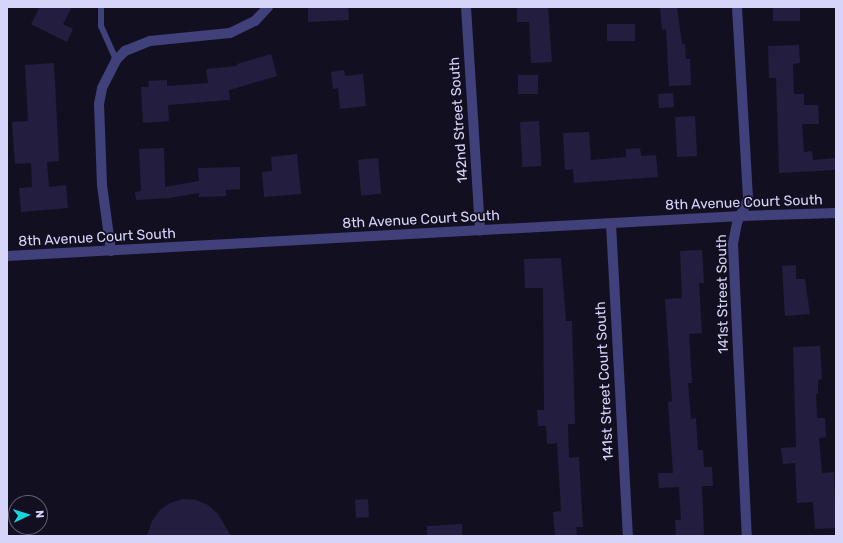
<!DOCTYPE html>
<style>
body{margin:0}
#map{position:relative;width:843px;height:543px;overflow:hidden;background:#121020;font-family:Rubik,sans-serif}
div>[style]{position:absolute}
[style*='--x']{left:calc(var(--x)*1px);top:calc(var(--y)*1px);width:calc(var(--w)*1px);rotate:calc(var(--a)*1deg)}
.building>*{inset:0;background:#231e3f;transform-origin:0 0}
.service>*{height:6px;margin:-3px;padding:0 3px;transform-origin:3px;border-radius:3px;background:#40407a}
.minor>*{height:10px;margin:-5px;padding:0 5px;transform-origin:5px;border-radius:5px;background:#40407a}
span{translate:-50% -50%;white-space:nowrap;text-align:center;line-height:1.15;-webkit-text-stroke:3.5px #121020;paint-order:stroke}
.street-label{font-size:14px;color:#d7d4fa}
.frame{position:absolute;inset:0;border:8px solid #d7d4fa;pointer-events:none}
.north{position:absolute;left:8px;top:495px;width:40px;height:40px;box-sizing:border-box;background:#121020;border:1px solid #615e77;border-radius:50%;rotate:86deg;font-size:11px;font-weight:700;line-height:16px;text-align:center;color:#d7d4fa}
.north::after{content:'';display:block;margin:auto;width:14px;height:18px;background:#18d4e1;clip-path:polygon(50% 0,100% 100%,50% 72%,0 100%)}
</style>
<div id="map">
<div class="building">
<i style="clip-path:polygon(40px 7px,72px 7px,63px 24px,73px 29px,67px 42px,31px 24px)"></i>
<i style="clip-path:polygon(308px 7px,348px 7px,349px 20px,308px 22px)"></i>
<i style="clip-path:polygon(517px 7px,548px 7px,552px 62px,531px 63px,529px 22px,517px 22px)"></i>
<i style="clip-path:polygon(660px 7px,677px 7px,682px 44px,685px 44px,686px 59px,690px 59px,691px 85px,669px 86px,666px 29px,662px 30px)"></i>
<i style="left:773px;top:7px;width:27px;height:14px"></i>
<i style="left:635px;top:24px;width:17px;height:28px;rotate:90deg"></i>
<i style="clip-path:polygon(799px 45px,800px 63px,793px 64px,794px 94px,804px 94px,804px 105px,818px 105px,819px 124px,802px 124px,804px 152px,812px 151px,813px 160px,836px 158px,836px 170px,779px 173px,776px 78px,769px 78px,768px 46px)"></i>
<i style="clip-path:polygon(271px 54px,277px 76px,229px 90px,230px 100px,168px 105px,169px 121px,143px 123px,141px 87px,149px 87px,148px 81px,167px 80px,167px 86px,208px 83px,206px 69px,237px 66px,237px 64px)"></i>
<i style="clip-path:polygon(54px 63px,59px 161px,47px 162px,49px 187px,66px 185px,68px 208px,21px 212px,19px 188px,32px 187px,31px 163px,15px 164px,12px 122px,28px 121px,25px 65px)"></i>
<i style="clip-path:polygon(344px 70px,345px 76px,363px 74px,366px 106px,340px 109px,338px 88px,333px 89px,331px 72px)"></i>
<i style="left:538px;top:75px;width:19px;height:20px;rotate:90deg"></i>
<i style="left:673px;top:93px;width:14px;height:15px;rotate:86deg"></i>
<i style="left:695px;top:116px;width:40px;height:20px;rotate:87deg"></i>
<i style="left:539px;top:121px;width:45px;height:19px;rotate:87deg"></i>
<i style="clip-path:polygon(589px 132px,591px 160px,626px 157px,626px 149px,640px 148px,641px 156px,656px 155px,658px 177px,574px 183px,573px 169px,565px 170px,563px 133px)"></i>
<i style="clip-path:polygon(164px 148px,165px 187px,199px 181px,198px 168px,240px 167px,240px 189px,226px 190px,226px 196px,199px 197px,199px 193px,169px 198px,136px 200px,135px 192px,141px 191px,139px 149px)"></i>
<i style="clip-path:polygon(297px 154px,301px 194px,264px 197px,262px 172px,272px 171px,271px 157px)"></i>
<i style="left:378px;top:158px;width:36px;height:20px;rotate:85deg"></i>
<i style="clip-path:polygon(702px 250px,704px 283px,699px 283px,702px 333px,689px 334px,692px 383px,688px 383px,691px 419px,696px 418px,698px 450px,703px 450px,704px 467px,712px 467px,713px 486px,702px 486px,704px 536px,676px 536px,675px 520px,681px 520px,679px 487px,659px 488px,658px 473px,673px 473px,668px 402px,672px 401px,665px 299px,682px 298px,680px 251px)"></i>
<i style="clip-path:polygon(561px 258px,566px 321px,572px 321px,575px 424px,568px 424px,569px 458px,579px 457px,583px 527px,576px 527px,577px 536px,555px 536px,553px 512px,561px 511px,557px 443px,547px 444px,546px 426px,538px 426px,537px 410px,544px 410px,543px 288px,525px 288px,524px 259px)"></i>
<i style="clip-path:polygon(796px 265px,796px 279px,805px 279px,810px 314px,785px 316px,782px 266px)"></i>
<i style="clip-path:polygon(820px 346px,822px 379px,818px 380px,818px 394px,816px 394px,817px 418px,825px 418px,826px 437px,819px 438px,822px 473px,834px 472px,836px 528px,815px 529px,813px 502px,797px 503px,795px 463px,783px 464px,781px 448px,796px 447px,793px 347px)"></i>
<i style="clip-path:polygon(183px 499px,196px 500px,208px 505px,218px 514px,231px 536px,147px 536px,152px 521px,160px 510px,170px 503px)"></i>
<i style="left:368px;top:499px;width:18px;height:13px;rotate:87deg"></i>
<i style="clip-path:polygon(462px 524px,462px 536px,427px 536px,427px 526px)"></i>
</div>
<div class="service">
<i style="--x:101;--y:7;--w:19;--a:90"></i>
<i style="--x:101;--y:26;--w:37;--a:66"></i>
</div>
<div class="minor">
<i style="--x:466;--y:7;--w:224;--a:86.4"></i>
<i style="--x:737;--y:7;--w:192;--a:86.7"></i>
<i style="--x:748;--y:199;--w:26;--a:115"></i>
<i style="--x:737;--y:223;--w:21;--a:101"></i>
<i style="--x:733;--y:244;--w:292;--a:87.3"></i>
<i style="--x:611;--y:224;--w:312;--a:86.9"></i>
<i style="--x:111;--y:251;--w:67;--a:-97.8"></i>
<i style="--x:102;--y:185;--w:81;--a:-92.1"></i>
<i style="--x:99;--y:104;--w:16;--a:-79"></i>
<i style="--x:102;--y:88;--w:31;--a:-63"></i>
<i style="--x:116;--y:60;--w:13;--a:-45"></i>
<i style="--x:125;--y:51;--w:27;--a:-22"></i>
<i style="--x:150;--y:41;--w:80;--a:-5.7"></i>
<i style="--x:230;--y:33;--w:28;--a:-26"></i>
<i style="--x:255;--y:21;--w:19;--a:-47"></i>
<i style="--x:7;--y:256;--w:735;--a:-3.12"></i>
<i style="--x:741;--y:216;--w:95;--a:-1.8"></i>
</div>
<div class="street-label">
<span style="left:459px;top:120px;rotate:-94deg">142nd Street South</span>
<span style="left:744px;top:203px;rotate:-2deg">8th Avenue Court South</span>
<span style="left:421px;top:220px;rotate:-3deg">8th Avenue Court South</span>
<span style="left:97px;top:238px;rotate:-3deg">8th Avenue Court South</span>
<span style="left:723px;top:294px;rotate:-91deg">141st Street South</span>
<span style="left:605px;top:381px;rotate:-93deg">141st Street Court South</span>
</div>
<div class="frame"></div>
<div class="north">N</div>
</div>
